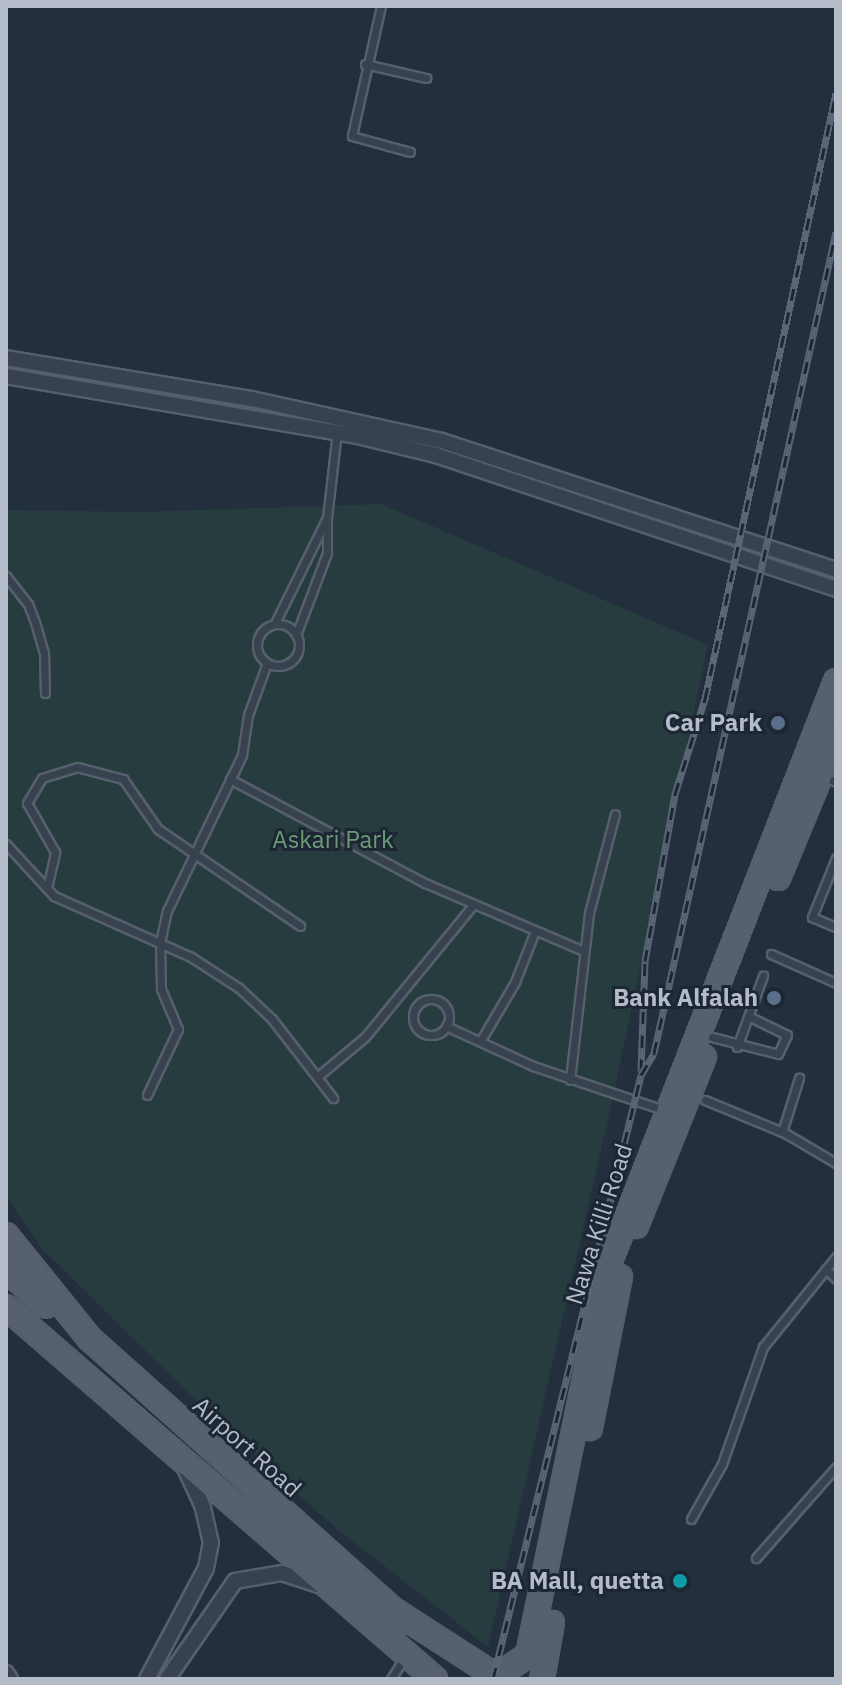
<!DOCTYPE html>
<style>
body{margin:0}
#map{position:relative;width:842px;height:1685px;overflow:hidden;background:#242f3e;font-family:"IBM Plex Sans",sans-serif}
div>[style]{position:absolute}
[style*='--x']{left:calc(var(--x)*1px);top:calc(var(--y)*1px);width:calc(var(--w)*1px);rotate:calc(var(--a)*1deg)}
.green>*{inset:0;background:#263c3f}
.roads{filter:drop-shadow(2px 0 #565f6c) drop-shadow(-2px 0 #565f6c) drop-shadow(0 2px #565f6c) drop-shadow(0 -2px #565f6c)}
.lane>*{height:7px;margin:-3.5px;padding:0 3.5px;transform-origin:3.5px;border-radius:3.5px;background:#38414e}
.lane>.ring{margin:-3.5px;padding:0;box-sizing:content-box;background:none;border:7px solid #38414e;border-radius:50%}
.street>*{height:14px;margin:-7px;padding:0 7px;transform-origin:7px;border-radius:7px;background:#38414e}
.primary>*{height:22px;margin:-11px;padding:0 11px;transform-origin:11px;border-radius:11px;background:#56606e}
.rail>*{height:7px;margin-top:-3.5px;transform-origin:0;background:repeating-linear-gradient(90deg,#1d2633 0 12px,#5a6575 0 24px);box-sizing:border-box;border-block:2px solid #5a6575}
.dots>*{width:22px;height:22px;translate:-50% -50%;box-sizing:border-box;border:4px solid #1d2633;border-radius:50%}
span{translate:-50% -50%;white-space:nowrap;text-align:center;line-height:1.15;-webkit-text-stroke:6px #1d2633;paint-order:stroke}
.poi-label{font-size:24px;color:#b4bcc9;font-weight:700}
.right{translate:-100% -50%;text-align:right}
.park-label{font-size:24px;color:#6b9a76}
.street-label{font-size:24px;color:#b4bcc9}
.frame{position:absolute;inset:0;border:8px solid #b4bcc9;pointer-events:none}
</style>
<div id="map">
<div class="green">
<i style="clip-path:polygon(381px 504px,708px 645px,613px 1097px,488px 1647px,337px 1529px,219px 1423px,42px 1249px,6px 1196px,6px 510px,139px 512px)"></i>
</div>
<div class="roads">
<div class="lane">
<i style="--x:381;--y:6;--w:133;--a:102.6"></i>
<i style="--x:352;--y:136;--w:60;--a:15.4"></i>
<i style="--x:365;--y:64;--w:63;--a:12.9"></i>
<i style="--x:6;--y:576;--w:36;--a:52"></i>
<i style="--x:28;--y:604;--w:19;--a:69"></i>
<i style="--x:35;--y:622;--w:32;--a:74"></i>
<i style="--x:44;--y:653;--w:40;--a:88.6"></i>
<i style="--x:275;--y:623;--w:117;--a:-63.7"></i>
<i style="--x:327;--y:518;--w:87;--a:-83.4"></i>
<i class="ring" style="left:257px;top:624px;width:35px;height:35px"></i>
<i style="--x:296;--y:635;--w:88;--a:-69.3"></i>
<i style="--x:327;--y:553;--w:32;--a:-90"></i>
<i style="--x:823;--y:776;--w:14;--a:25"></i>
<i style="--x:230;--y:779;--w:221;--a:28.1"></i>
<i style="--x:425;--y:883;--w:173;--a:23.2"></i>
<i style="--x:6;--y:844;--w:71;--a:47.3"></i>
<i style="--x:54;--y:896;--w:150;--a:24"></i>
<i style="--x:191;--y:957;--w:57;--a:32.9"></i>
<i style="--x:239;--y:988;--w:45;--a:43.2"></i>
<i style="--x:272;--y:1019;--w:100;--a:52.3"></i>
<i style="--x:836;--y:858;--w:64;--a:112.1"></i>
<i style="--x:812;--y:917;--w:26;--a:23"></i>
<i style="--x:47;--y:888;--w:37;--a:-77"></i>
<i style="--x:55;--y:852;--w:56;--a:-119.7"></i>
<i style="--x:27;--y:803;--w:29;--a:-59"></i>
<i style="--x:42;--y:778;--w:37;--a:-17"></i>
<i style="--x:77;--y:767;--w:48;--a:14.6"></i>
<i style="--x:123;--y:779;--w:61;--a:55"></i>
<i style="--x:158;--y:829;--w:172;--a:34.3"></i>
<i style="--x:771;--y:954;--w:71;--a:24"></i>
<i class="ring" style="left:413px;top:999px;width:29px;height:29px"></i>
<i style="--x:446;--y:1026;--w:96;--a:24.7"></i>
<i style="--x:533;--y:1066;--w:138;--a:18.6"></i>
<i style="--x:712;--y:1037;--w:68;--a:14.4"></i>
<i style="--x:778;--y:1054;--w:21;--a:-65"></i>
<i style="--x:787;--y:1035;--w:43;--a:-154"></i>
<i style="--x:481;--y:1040;--w:67;--a:-59.6"></i>
<i style="--x:515;--y:982;--w:55;--a:-68.6"></i>
<i style="--x:737;--y:1047;--w:76;--a:-69.9"></i>
<i style="--x:317;--y:1077;--w:62;--a:-39.8"></i>
<i style="--x:365;--y:1037;--w:172;--a:-50.7"></i>
<i style="--x:570;--y:1080;--w:168;--a:-83.5"></i>
<i style="--x:589;--y:913;--w:102;--a:-75.3"></i>
<i style="--x:147;--y:1095;--w:73;--a:-64.8"></i>
<i style="--x:178;--y:1029;--w:43;--a:-113"></i>
<i style="--x:161;--y:989;--w:46;--a:-91.2"></i>
<i style="--x:160;--y:943;--w:33;--a:-78"></i>
<i style="--x:167;--y:911;--w:173;--a:-64.3"></i>
<i style="--x:242;--y:755;--w:40;--a:-81.5"></i>
<i style="--x:248;--y:715;--w:55;--a:-69.9"></i>
<i style="--x:705;--y:1100;--w:87;--a:22.4"></i>
<i style="--x:785;--y:1133;--w:59;--a:30.5"></i>
<i style="--x:782;--y:1132;--w:57;--a:-72.5"></i>
<i style="--x:826;--y:1269;--w:14;--a:45"></i>
<i style="--x:691;--y:1519;--w:63;--a:-60.6"></i>
<i style="--x:722;--y:1464;--w:124;--a:-70.7"></i>
<i style="--x:763;--y:1347;--w:116;--a:-51"></i>
<i style="--x:756;--y:1558;--w:121;--a:-48.7"></i>
<i style="--x:391;--y:1679;--w:26;--a:-58"></i>
</div>
<div class="street">
<i style="--x:6;--y:358;--w:249;--a:9.5"></i>
<i style="--x:252;--y:399;--w:195;--a:12.5"></i>
<i style="--x:442;--y:441;--w:415;--a:18.1"></i>
<i style="--x:6;--y:376;--w:357;--a:9.7"></i>
<i style="--x:358;--y:436;--w:80;--a:13.7"></i>
<i style="--x:436;--y:455;--w:422;--a:18.5"></i>
<i style="--x:6;--y:1673;--w:7;--a:56"></i>
<i style="--x:147;--y:1679;--w:126;--a:-62"></i>
<i style="--x:206;--y:1568;--w:25;--a:-79"></i>
<i style="--x:211;--y:1543;--w:37;--a:-103"></i>
<i style="--x:203;--y:1507;--w:43;--a:-114.8"></i>
<i style="--x:167;--y:1679;--w:119;--a:-55.2"></i>
<i style="--x:235;--y:1581;--w:48;--a:-9.7"></i>
<i style="--x:282;--y:1573;--w:38;--a:18"></i>
</div>
<div class="primary">
<i style="--x:778;--y:878;--w:152;--a:-67.5"></i>
<i style="--x:636;--y:1226;--w:182;--a:-68.1"></i>
<i style="--x:6;--y:1235;--w:132;--a:51.1"></i>
<i style="--x:89;--y:1338;--w:426;--a:41.8"></i>
<i style="--x:6;--y:1269;--w:54;--a:42.8"></i>
<i style="--x:6;--y:1307;--w:568;--a:40.93"></i>
<i style="--x:590;--y:1428;--w:154;--a:-78.8"></i>
<i style="--x:395;--y:1611;--w:111;--a:32.8"></i>
<i style="--x:488;--y:1671;--w:15;--a:4"></i>
<i style="--x:503;--y:1672;--w:30;--a:-34"></i>
<i style="--x:528;--y:1655;--w:394;--a:-78.4"></i>
<i style="--x:607;--y:1269;--w:631;--a:-68.72"></i>
<i style="--x:542;--y:1679;--w:57;--a:-79.9"></i>
</div>
</div>
<div class="rail">
<i style="--x:641;--y:1071;--w:110;--a:-87.9"></i>
<i style="--x:645;--y:961;--w:170;--a:-79.8"></i>
<i style="--x:675;--y:794;--w:100;--a:-72.5"></i>
<i style="--x:705;--y:699;--w:620;--a:-77.8"></i>
<i style="--x:493;--y:1679;--w:622;--a:-76.23"></i>
<i style="--x:641;--y:1075;--w:26;--a:-59"></i>
<i style="--x:654;--y:1053;--w:841;--a:-77.5"></i>
</div>
<div class="dots">
<i style="left:778px;top:723px;background:#5c6f8a"></i>
<i style="left:774px;top:998px;background:#5c6f8a"></i>
<i style="left:680px;top:1581px;background:#0f9aa8"></i>
</div>
<div class="poi-label">
<span class="right" style="left:762px;top:723px">Car Park</span>
<span class="right" style="left:758px;top:998px">Bank Alfalah</span>
<span class="right" style="left:664px;top:1581px">BA Mall, quetta</span>
</div>
<div class="park-label">
<span style="left:333px;top:840px">Askari Park</span>
</div>
<div class="street-label">
<span style="left:599px;top:1224px;rotate:-72deg">Nawa Killi Road</span>
<span style="left:247px;top:1447px;rotate:42deg">Airport Road</span>
</div>
<div class="frame"></div>
</div>
